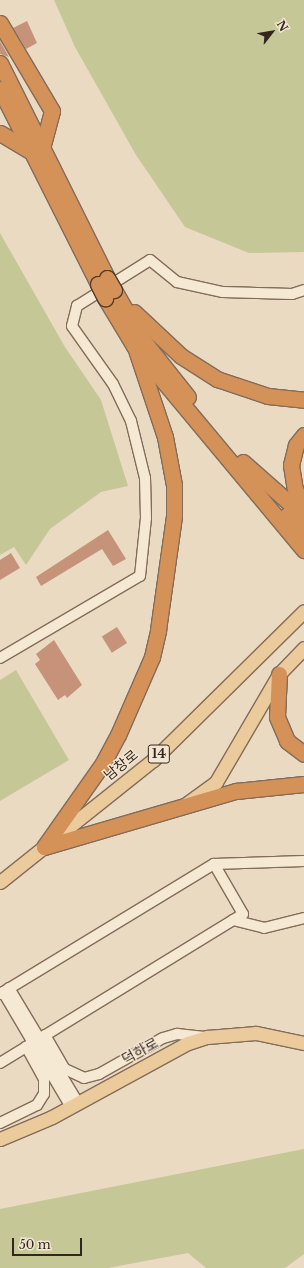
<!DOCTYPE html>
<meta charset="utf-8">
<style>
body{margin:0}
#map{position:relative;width:304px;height:1268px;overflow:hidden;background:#eadac2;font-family:"Libre Baskerville","Noto Sans KR",serif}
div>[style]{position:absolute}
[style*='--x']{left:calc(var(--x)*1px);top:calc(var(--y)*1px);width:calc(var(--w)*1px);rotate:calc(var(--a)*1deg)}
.green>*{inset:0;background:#c6c797}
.building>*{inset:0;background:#c6937a;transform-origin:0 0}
.roads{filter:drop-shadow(1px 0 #826c5a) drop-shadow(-1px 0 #826c5a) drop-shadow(0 1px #826c5a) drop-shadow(0 -1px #826c5a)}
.minor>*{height:10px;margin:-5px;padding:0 5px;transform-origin:5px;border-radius:5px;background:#f6e9d4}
.major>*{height:13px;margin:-6.5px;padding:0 6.5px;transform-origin:6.5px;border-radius:6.5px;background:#ebcb9c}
.highway>*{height:15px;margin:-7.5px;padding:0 7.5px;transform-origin:7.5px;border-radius:7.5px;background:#d49258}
.bridges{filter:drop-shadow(1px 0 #503b2f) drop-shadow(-1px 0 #503b2f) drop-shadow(0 1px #503b2f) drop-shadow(0 -1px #503b2f)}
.highway-bridge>*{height:15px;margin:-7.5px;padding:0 7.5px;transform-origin:7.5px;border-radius:7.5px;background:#d49258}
span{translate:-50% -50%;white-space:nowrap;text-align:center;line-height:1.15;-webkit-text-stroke:3px #f2e5d1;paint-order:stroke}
.shield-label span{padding:1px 3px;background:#f2e5d1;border:1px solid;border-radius:3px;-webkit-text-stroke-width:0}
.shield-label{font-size:13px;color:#33261e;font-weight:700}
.street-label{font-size:14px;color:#33261e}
.north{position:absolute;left:252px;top:12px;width:40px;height:40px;-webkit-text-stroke:3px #f2e5d1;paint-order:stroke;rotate:59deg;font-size:11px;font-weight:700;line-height:16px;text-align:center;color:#33261e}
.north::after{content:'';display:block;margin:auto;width:14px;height:18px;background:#33261e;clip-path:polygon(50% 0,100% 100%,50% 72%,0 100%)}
.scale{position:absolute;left:12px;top:1238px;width:70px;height:18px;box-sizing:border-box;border:2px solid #33261e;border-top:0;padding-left:5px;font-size:12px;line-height:14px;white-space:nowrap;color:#33261e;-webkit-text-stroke:3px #f2e5d1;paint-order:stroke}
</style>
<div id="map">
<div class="green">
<i style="clip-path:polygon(54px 0,304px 0,304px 252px,249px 253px,185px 227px,136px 155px,75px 47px)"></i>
<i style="clip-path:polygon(0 233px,65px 347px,101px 400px,128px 486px,101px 492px,50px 529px,26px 565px,14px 547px,0 555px)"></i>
<i style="clip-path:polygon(16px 670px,69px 760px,0 801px,0 680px)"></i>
<i style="clip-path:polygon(304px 1149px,304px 1254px,285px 1268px,206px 1268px,188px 1253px,108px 1268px,0 1268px,0 1209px)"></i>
</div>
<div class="building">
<i style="clip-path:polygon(27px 21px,37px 43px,26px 49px,13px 28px)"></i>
<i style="clip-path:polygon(0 41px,9px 57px,0 54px)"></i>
<i style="clip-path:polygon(108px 530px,126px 559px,113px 566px,102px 549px,41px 586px,36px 577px)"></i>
<i style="clip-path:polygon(11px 553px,20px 568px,0 580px,0 560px)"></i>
<i style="left:117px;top:627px;width:19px;height:18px;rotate:58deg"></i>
<i style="clip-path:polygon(54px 640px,82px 685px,67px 698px,65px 695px,58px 700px,35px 664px,40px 660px,36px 654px)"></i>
</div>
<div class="roads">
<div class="minor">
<i style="--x:0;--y:658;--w:162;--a:-30.4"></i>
<i style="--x:140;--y:576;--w:58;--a:-84.1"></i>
<i style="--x:146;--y:518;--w:40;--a:-91.4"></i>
<i style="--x:145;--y:478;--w:59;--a:-103.8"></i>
<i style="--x:131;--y:421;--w:41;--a:-115.9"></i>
<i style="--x:113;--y:384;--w:71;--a:-125.3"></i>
<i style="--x:72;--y:326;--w:21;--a:-76"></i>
<i style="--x:77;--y:306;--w:86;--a:-32.2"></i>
<i style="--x:150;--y:260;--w:35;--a:39"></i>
<i style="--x:177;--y:282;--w:47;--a:12.3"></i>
<i style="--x:223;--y:292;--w:69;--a:1.7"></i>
<i style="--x:292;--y:294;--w:13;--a:-18"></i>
<i style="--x:233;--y:920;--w:32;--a:14"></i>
<i style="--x:264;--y:928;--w:41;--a:-14"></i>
<i style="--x:9;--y:988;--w:134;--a:59"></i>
<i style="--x:3;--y:992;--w:134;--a:59.4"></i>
<i style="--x:0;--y:994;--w:250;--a:-31.3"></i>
<i style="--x:214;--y:864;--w:90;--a:-1.9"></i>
<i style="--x:45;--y:1035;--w:39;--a:60"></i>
<i style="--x:65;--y:1069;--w:21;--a:25"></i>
<i style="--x:84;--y:1078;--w:16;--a:-15"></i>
<i style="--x:99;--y:1074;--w:73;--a:-29.4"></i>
<i style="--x:163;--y:1038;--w:15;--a:-16"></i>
<i style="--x:177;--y:1034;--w:30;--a:6"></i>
<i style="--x:0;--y:1063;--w:285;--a:-31.5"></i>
<i style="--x:243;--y:914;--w:58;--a:-120.1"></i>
<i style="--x:0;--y:1123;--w:41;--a:-25.9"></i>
<i style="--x:37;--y:1105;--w:13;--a:-58"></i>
<i style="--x:44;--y:1094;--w:15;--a:-90"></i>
<i style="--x:44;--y:1079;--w:37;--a:-119"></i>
</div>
<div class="major">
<i style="--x:186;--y:804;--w:37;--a:-36"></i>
<i style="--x:216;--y:782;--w:125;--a:-59.7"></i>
<i style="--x:279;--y:674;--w:36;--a:-46"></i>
<i style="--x:0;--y:882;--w:196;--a:-38.6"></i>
<i style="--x:153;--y:760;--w:212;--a:-44.6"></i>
<i style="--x:0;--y:1139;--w:56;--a:-22.9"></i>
<i style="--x:52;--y:1117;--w:155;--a:-28.6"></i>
<i style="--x:188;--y:1043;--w:20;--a:-18"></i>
<i style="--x:207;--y:1037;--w:49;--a:-4.7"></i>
<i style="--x:256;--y:1033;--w:49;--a:11.8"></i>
</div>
<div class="highway">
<i style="--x:0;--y:23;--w:102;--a:59.4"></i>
<i style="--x:52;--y:111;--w:39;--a:105"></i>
<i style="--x:0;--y:63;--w:240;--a:63.5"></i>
<i style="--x:0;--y:89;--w:218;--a:63.3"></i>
<i style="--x:0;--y:133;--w:35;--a:31"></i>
<i style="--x:114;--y:290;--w:56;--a:60.3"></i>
<i style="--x:142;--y:339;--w:74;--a:51.6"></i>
<i style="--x:105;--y:298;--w:56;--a:58.9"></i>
<i style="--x:134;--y:346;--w:266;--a:50.2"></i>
<i style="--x:134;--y:312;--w:64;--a:43.1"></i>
<i style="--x:181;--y:356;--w:43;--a:32.6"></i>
<i style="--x:217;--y:379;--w:54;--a:18.4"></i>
<i style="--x:268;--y:396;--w:36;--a:6"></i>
<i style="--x:304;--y:435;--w:13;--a:129"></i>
<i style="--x:296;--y:445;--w:21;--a:104"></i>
<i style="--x:291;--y:465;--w:24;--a:81"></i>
<i style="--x:295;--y:489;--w:21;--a:65"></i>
<i style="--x:243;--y:462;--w:81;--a:41.5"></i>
<i style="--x:287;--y:515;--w:25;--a:48"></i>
<i style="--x:279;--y:674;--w:43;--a:92.7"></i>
<i style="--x:277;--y:717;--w:26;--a:67"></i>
<i style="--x:287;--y:741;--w:21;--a:37"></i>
<i style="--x:44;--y:847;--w:103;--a:-54.9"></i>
<i style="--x:103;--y:763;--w:32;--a:-62"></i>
<i style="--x:118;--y:735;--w:85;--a:-66.4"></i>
<i style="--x:152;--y:657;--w:28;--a:-77"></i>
<i style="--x:158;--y:630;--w:115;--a:-82"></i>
<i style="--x:174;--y:516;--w:31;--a:-90"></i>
<i style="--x:174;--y:485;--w:49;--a:-100.6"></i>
<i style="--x:165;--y:437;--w:95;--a:-108.4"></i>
<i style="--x:44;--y:847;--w:200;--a:-16.3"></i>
<i style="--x:236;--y:791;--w:68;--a:-5.9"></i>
</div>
</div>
<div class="bridges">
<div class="highway-bridge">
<i style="--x:107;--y:278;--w:14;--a:60"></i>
<i style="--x:98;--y:284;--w:16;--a:63"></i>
</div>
</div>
<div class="shield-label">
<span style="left:159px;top:754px">14</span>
</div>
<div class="street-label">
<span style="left:121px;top:765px;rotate:-39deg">남창로</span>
<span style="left:140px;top:1051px;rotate:-29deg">덕하로</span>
</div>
<div class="north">N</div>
<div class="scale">50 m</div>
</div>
